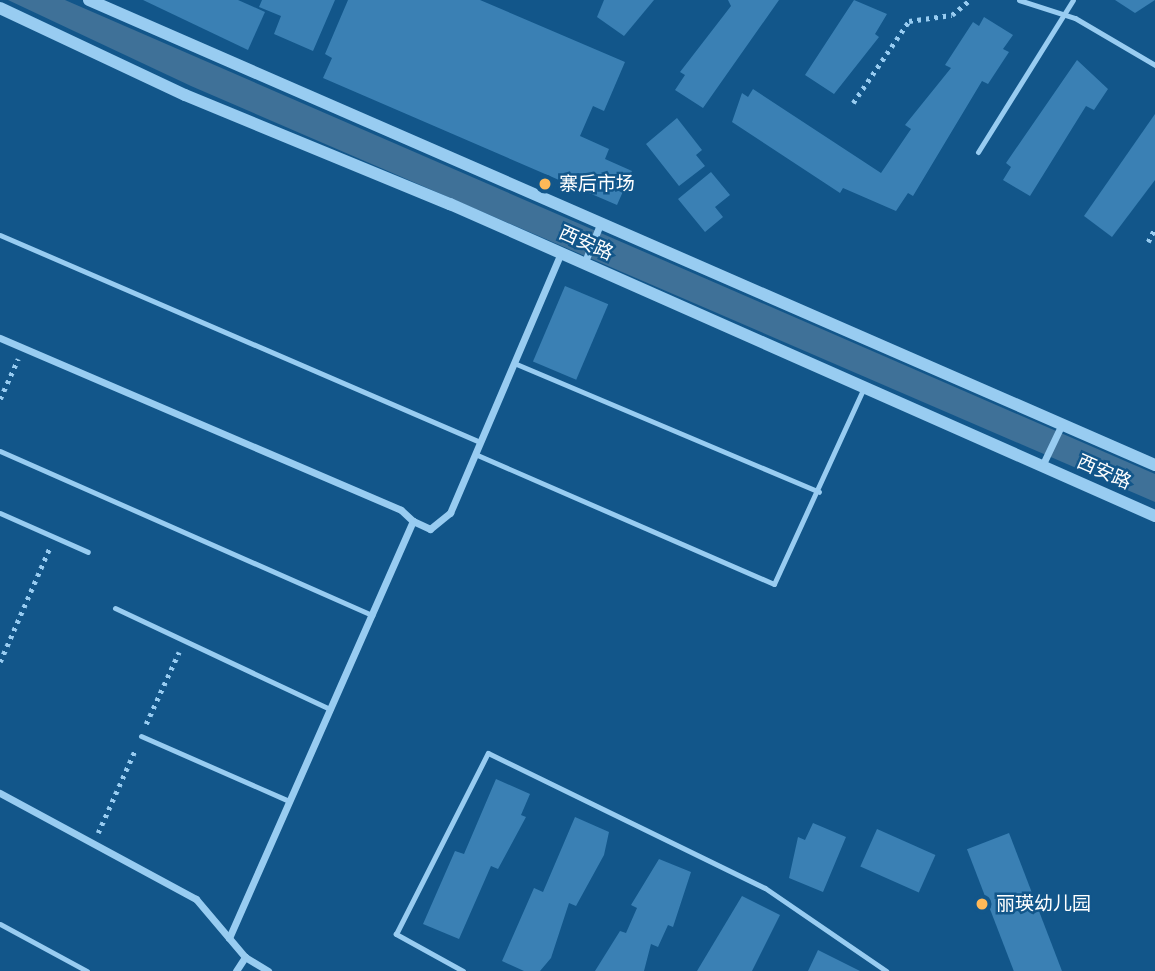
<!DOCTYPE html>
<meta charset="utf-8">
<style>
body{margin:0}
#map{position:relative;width:1155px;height:971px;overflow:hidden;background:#12568a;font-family:"Fira Sans","Noto Sans SC",sans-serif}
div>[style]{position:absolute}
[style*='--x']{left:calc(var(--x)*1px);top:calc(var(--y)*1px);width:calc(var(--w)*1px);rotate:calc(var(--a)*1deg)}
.water>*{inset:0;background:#3f7198}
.building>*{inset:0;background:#3a80b4;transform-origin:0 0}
.path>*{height:4.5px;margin-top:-2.25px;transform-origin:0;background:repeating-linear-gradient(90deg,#98ccf1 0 3.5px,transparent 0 8.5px)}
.service>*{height:5px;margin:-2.5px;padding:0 2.5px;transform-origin:2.5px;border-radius:2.5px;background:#98ccf1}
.minor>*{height:7px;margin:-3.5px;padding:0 3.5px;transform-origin:3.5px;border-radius:3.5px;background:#98ccf1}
.tertiary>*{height:12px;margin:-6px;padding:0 6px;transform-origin:6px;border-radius:6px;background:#98ccf1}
.dots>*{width:19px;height:19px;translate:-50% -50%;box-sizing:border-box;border:4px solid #12568a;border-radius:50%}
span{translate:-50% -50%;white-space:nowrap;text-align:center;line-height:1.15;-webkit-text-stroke:5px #12568a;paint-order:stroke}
.poi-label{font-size:19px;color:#fff}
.left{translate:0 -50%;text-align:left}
.street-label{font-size:19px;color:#fff}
</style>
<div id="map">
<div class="water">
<i style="clip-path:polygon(8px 0,65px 0,1155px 474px,1155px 502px,191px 86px)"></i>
</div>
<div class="building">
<i style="clip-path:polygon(143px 0,238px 0,265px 12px,248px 50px)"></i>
<i style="clip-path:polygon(262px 0,335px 0,313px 51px,274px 34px,281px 16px,259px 7px)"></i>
<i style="clip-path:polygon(348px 0,480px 0,625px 62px,604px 111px,593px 106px,580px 136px,609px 149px,605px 159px,632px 171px,617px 205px,323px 78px,332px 58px,325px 54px)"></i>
<i style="clip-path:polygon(604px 0,654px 0,624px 36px,597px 17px)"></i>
<i style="clip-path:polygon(728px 0,779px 0,703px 108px,675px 90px,685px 75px,680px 72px,731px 6px)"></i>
<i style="clip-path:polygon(854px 0,887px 14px,875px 34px,879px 37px,834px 94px,805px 75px)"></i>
<i style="clip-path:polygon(1115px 0,1155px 0,1135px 13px)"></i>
<i style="clip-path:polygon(984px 17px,1013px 35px,1003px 49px,1009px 52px,988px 84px,982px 81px,913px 196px,908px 193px,896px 211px,843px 188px,840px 193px,732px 122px,742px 93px,748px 97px,753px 89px,881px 173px,911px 129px,905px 125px,951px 68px,945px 65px,973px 22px,979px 26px)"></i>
<i style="clip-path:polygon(1077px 60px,1108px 89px,1094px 110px,1086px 106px,1030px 196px,1003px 180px,1011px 167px,1006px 163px)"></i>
<i style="clip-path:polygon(1155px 114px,1155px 180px,1112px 237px,1084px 216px)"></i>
<i style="clip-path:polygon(677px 118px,702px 150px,696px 155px,705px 166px,679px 186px,646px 144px)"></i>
<i style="clip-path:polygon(711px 172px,730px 195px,715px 207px,723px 217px,705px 232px,678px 199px)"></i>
<i style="left:565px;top:286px;width:47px;height:82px;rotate:23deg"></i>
<i style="clip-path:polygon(496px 779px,530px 794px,521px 815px,526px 817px,498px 869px,491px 866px,459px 939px,423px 924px,455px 851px,464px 854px)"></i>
<i style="clip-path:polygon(575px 817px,609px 832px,604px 855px,576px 906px,569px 903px,551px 958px,540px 971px,524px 971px,502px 961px,534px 888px,543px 892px)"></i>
<i style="clip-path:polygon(813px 823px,846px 837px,823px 892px,789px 878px,798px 837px,805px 840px)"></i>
<i style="left:877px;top:829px;width:64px;height:41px;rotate:24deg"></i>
<i style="left:1009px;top:833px;width:148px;height:45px;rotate:69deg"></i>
<i style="clip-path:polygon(659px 859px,691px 872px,673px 927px,668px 925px,658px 947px,651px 944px,644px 971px,595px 971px,620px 931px,626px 933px,637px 908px,631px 905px)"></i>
<i style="clip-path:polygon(742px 896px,780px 915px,752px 971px,697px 971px)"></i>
<i style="clip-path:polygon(818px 950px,860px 971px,808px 971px)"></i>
</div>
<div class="path">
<i style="--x:853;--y:103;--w:99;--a:-55.7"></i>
<i style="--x:909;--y:21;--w:43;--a:-7.9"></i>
<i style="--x:952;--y:15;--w:23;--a:-40"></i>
<i style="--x:1148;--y:242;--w:16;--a:-63"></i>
<i style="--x:0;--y:399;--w:44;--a:-65.8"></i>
<i style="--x:0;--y:662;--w:125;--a:-66.5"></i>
<i style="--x:146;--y:724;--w:79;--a:-65.4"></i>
<i style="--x:98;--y:833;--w:93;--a:-65.9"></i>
</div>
<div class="service">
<i style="--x:1019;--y:0;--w:59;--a:17.8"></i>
<i style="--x:1075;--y:18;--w:93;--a:30.4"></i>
<i style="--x:978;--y:152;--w:179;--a:-58"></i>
<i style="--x:0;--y:235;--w:523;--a:23.33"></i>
<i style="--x:514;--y:363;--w:331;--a:22.9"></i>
<i style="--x:0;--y:451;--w:407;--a:23.8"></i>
<i style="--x:475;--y:454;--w:326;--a:23.5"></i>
<i style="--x:774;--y:584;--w:217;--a:-65.4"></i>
<i style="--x:0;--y:513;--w:96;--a:23.9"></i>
<i style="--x:115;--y:608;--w:238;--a:25.2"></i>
<i style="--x:141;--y:736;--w:162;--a:23.7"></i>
<i style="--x:0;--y:924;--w:99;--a:28.4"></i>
<i style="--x:463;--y:971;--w:77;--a:-151.1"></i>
<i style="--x:396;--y:934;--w:203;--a:-63.1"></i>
<i style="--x:488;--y:753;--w:308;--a:26"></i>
<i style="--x:765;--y:888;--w:147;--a:34.4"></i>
</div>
<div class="minor">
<i style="--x:584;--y:264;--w:45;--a:-68"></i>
<i style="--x:0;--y:338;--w:436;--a:23.2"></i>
<i style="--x:401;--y:510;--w:16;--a:43"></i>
<i style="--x:1042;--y:466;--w:47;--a:-64.5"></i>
<i style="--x:0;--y:793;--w:223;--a:28.4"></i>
<i style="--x:196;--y:899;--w:76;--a:49.8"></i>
<i style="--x:245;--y:957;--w:27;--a:31"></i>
<i style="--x:229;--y:938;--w:456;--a:-66.2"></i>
<i style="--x:413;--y:521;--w:19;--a:25"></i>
<i style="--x:430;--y:529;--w:26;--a:-39"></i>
<i style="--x:450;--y:513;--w:283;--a:-66.9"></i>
<i style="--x:236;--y:971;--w:17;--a:-57"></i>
</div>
<div class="tertiary">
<i style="--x:89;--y:0;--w:1163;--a:23.57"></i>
<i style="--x:0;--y:8;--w:204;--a:25.2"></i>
<i style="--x:185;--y:95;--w:287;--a:22.4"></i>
<i style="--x:450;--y:204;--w:771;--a:23.87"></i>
</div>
<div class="dots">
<i style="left:545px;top:184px;background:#ffb958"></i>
<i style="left:982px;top:904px;background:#ffb958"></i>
</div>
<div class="poi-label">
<span class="left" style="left:559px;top:184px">寨后市场</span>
<span class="left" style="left:996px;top:904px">丽瑛幼儿园</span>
</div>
<div class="street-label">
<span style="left:586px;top:243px;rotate:24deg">西安路</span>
<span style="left:1104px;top:472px;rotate:24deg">西安路</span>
</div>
</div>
